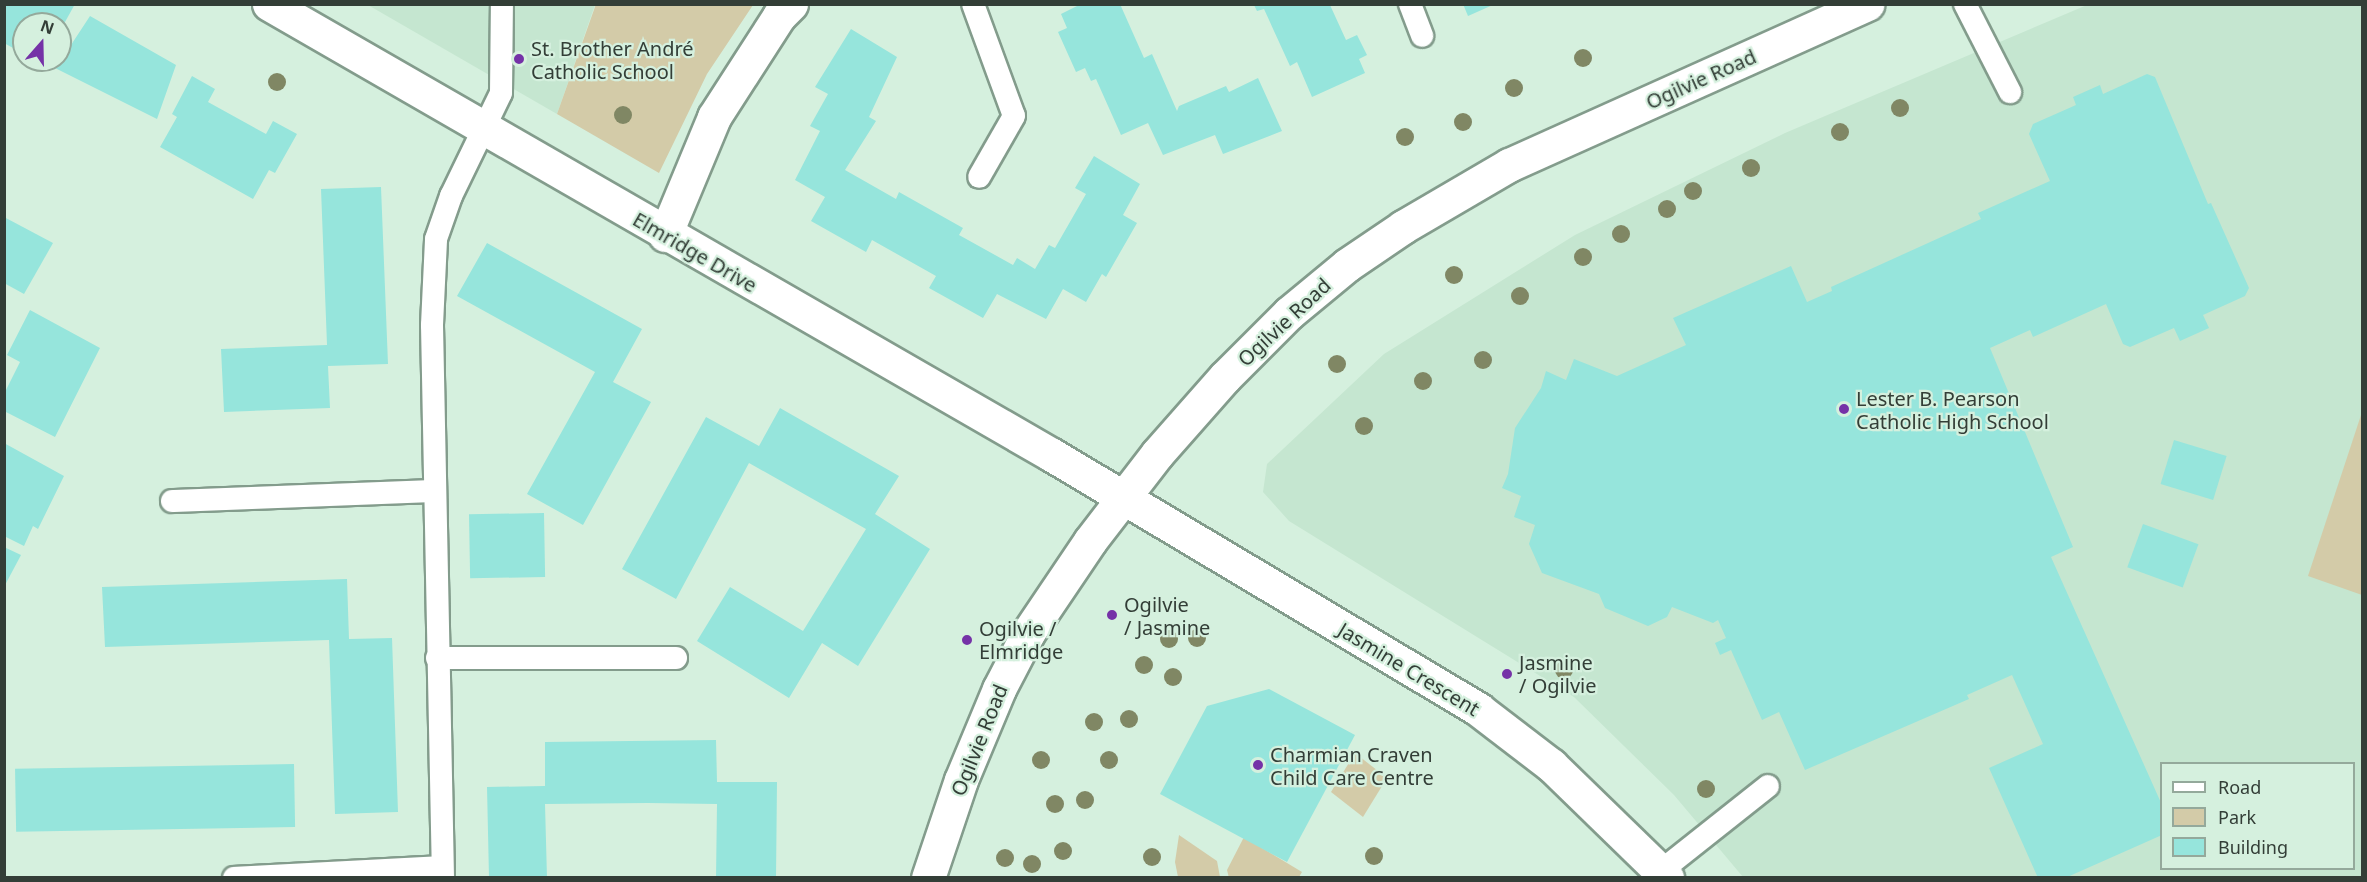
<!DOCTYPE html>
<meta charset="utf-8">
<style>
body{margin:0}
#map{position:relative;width:2367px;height:882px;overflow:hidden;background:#d5f0de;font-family:"Noto Sans",sans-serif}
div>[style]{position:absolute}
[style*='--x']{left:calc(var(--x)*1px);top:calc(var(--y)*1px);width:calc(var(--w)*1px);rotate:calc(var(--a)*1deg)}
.built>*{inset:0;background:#c5e6d0}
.green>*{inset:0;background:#d3cba8}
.building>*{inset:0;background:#96e5dc;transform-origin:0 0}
.roads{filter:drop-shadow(2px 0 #839c8c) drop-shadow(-2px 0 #839c8c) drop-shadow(0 2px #839c8c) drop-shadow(0 -2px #839c8c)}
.lane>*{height:22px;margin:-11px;padding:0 11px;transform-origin:11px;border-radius:11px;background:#fff}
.street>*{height:33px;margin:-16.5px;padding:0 16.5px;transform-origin:16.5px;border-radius:16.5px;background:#fff}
.secondary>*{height:33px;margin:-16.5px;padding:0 16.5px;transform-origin:16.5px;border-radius:16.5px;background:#fff}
.trees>*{width:18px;height:18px;margin:-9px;border-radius:50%;background:#808764}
.dots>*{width:16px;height:16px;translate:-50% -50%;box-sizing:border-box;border:3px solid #d5f0de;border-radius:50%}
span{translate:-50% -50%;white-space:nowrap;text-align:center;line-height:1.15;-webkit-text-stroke:4.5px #d5f0de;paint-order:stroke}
.poi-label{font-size:20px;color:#333e37}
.left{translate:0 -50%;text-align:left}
.street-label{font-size:20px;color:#333e37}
.frame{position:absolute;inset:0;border:6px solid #333e37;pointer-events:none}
.legend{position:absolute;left:2160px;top:762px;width:195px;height:108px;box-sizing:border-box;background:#d5f0de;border:2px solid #94a99b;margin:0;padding:8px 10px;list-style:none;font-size:18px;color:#333e37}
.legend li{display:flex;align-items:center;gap:12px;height:30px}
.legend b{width:30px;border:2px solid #94a99b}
.north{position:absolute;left:12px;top:12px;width:60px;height:60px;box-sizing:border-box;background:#d5f0de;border:2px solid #94a99b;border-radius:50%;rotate:20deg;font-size:16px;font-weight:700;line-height:24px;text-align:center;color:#333e37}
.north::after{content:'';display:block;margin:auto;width:21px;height:27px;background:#7532a7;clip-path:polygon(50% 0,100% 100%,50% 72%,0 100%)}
</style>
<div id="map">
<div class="built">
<i style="clip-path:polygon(368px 5px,595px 5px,557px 114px)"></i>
<i style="clip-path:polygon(evenodd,2087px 5px,2362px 5px,2362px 877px,1743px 877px,1674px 795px,1574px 697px,1289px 521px,1263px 492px,1267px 464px,1384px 354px,1575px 235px,1785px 133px,2087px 5px,2162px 764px,2354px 764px,2354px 868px,2162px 868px,2162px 764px)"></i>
</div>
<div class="green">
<i style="clip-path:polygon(596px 4px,753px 5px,707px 74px,659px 173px,557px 114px)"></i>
<i style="clip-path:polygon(2362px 412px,2362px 595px,2308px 576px)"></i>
<i style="clip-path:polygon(1355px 753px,1387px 778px,1363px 817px,1331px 792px)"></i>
<i style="clip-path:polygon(1179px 835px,1217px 861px,1220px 877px,1178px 877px,1175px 862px)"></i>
<i style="clip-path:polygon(1244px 837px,1302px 872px,1299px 877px,1229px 878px,1227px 870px)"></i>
</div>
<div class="building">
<i style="clip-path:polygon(4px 4px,75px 4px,60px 31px,60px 24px,24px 24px,24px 54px,4px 43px)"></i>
<i style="clip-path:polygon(1081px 4px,1120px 4px,1144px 58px,1152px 54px,1177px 111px,1179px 106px,1226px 86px,1229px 92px,1258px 78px,1282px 131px,1223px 154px,1215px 135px,1163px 155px,1148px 123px,1121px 135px,1096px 79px,1091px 81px,1085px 68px,1076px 72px,1058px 32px,1067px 28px,1061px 14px)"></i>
<i style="clip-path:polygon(1463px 4px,1495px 4px,1468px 16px)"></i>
<i style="clip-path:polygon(1254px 5px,1330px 5px,1346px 40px,1357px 35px,1367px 55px,1359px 59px,1365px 73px,1312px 97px,1297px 62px,1290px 66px,1264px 9px,1257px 11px)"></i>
<i style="clip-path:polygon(90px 16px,176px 65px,157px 119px,39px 60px,60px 60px,62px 40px,71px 45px)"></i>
<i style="clip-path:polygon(851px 29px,897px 57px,869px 117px,876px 121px,845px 170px,896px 199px,899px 192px,963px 228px,959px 235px,1013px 265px,1017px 258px,1035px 269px,1049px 245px,1055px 248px,1086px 194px,1075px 188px,1094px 156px,1140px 184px,1123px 215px,1137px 223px,1106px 277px,1102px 274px,1086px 302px,1063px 289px,1046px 319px,997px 294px,983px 318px,929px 288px,936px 276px,872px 240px,866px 252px,811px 221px,825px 197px,795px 180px,820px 131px,810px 126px,828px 94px,815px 87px)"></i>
<i style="clip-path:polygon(2147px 74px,2155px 77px,2208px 204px,2211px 203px,2249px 288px,2245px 296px,2203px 315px,2209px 328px,2180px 341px,2174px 328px,2130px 347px,2123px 344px,2106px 304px,2033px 337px,2030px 330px,1990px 348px,2073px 547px,2051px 557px,2162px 805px,2162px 835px,2065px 878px,2038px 878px,1989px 768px,2043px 744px,2012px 675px,1967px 695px,1969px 699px,1805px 770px,1779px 712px,1762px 720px,1731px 650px,1720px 655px,1715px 643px,1726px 638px,1718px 620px,1713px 623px,1672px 607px,1667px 617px,1648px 626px,1605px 608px,1599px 594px,1542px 573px,1529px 544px,1535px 525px,1514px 517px,1521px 496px,1502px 488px,1508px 474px,1515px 428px,1541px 388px,1546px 371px,1566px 380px,1574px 359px,1617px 376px,1686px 345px,1673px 318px,1791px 266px,1807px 302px,1832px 291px,1831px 287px,1981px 219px,1978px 213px,2050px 181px,2029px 134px,2033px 124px,2076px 105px,2073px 97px,2100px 85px,2103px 94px)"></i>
<i style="clip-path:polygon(192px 76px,215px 89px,208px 102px,266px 134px,273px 121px,297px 134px,275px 173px,269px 170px,253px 199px,160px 147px,177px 117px,172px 114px)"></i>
<i style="clip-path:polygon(381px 187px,388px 364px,328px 366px,330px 408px,224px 412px,221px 349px,327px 345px,321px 189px)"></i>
<i style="clip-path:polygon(4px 217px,53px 243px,24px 294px,4px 283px)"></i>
<i style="clip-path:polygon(487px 243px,642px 329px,613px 382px,651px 402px,583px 525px,527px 494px,595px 372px,457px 296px)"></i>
<i style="clip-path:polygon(30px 310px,100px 348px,55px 437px,4px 411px,4px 394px,20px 362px,7px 355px)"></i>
<i style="clip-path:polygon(780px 408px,899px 476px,875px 514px,930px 549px,858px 666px,822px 643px,789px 698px,697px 641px,730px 587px,803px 631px,866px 529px,749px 463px,676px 599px,622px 569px,706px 417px,759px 446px)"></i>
<i style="left:2174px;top:440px;width:55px;height:46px;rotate:17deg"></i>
<i style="clip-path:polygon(4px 443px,64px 476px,38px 529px,33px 526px,24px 546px,4px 536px)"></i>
<i style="left:544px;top:513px;width:64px;height:75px;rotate:89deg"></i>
<i style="left:2143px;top:524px;width:59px;height:46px;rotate:20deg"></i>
<i style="clip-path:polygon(4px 547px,21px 555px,4px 587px)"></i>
<i style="clip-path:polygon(347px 579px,349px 639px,392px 638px,398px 812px,335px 814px,329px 640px,105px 647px,102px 587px)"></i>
<i style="clip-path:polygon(1269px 689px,1355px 735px,1287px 862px,1160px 794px,1207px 706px)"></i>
<i style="clip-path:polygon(716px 740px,717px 782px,777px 782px,776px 878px,716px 878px,717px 804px,648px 803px,545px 804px,547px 878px,489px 878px,487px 787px,545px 786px,545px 742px)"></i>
<i style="left:294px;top:764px;width:63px;height:279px;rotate:89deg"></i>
</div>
<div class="roads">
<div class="lane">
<i style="--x:973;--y:4;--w:119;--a:69.9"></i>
<i style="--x:1014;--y:116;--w:70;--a:119.8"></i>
<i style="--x:1410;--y:4;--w:34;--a:69"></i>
<i style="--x:1965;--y:4;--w:99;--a:62.9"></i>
<i style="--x:172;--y:501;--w:263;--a:-2.2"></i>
<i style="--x:437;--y:658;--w:239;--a:0"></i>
<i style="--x:1662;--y:870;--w:135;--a:-38.4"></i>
<i style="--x:234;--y:878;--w:208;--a:-3"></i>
<i style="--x:443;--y:878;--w:553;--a:-91.14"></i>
<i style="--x:432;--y:325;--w:86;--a:-87.3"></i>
<i style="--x:436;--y:239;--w:46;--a:-70.8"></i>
<i style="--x:451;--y:196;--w:114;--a:-64.1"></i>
<i style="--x:501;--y:93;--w:89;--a:-89.4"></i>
</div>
<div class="street">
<i style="--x:665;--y:235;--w:128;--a:-67.4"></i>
<i style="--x:714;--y:117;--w:120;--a:-57.2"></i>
<i style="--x:779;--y:16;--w:17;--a:-45"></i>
</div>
<div class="secondary">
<i style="--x:269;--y:4;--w:904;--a:29.94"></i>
<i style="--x:1052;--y:455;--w:497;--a:30.8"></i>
<i style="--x:1479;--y:710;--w:91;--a:37.4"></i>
<i style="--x:1551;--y:765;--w:162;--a:44.2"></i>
<i style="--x:928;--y:878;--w:103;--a:-71.4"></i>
<i style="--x:961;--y:780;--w:99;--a:-67.3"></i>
<i style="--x:999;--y:689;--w:63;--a:-62.6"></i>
<i style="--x:1028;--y:633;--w:111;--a:-56"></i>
<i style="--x:1090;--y:541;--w:110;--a:-52.4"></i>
<i style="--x:1157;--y:454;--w:103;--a:-48.6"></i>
<i style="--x:1225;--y:377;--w:91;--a:-45"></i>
<i style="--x:1289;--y:313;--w:75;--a:-39.6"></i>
<i style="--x:1347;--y:265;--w:68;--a:-34.2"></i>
<i style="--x:1403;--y:227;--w:123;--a:-30.3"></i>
<i style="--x:1509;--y:165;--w:393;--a:-24.2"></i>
</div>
</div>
<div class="trees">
<i style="left:1583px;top:58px"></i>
<i style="left:277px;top:82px"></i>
<i style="left:1514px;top:88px"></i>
<i style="left:1900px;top:108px"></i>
<i style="left:623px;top:115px"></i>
<i style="left:1463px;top:122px"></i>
<i style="left:1840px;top:132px"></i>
<i style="left:1405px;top:137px"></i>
<i style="left:1751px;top:168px"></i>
<i style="left:1693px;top:191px"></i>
<i style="left:1667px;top:209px"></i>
<i style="left:1621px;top:234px"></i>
<i style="left:1583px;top:257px"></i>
<i style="left:1454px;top:275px"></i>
<i style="left:1520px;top:296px"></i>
<i style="left:1483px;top:360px"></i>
<i style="left:1337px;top:364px"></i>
<i style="left:1423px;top:381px"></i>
<i style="left:1364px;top:426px"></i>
<i style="left:1197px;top:638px"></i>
<i style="left:1169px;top:639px"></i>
<i style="left:1144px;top:665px"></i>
<i style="left:1564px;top:670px"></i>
<i style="left:1173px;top:677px"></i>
<i style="left:1129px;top:719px"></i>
<i style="left:1094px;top:722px"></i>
<i style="left:1041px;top:760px"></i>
<i style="left:1109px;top:760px"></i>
<i style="left:1706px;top:789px"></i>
<i style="left:1085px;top:800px"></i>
<i style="left:1055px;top:804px"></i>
<i style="left:1063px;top:851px"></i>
<i style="left:1374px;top:856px"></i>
<i style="left:1152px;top:857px"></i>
<i style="left:1005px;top:858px"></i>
<i style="left:1032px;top:864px"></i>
</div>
<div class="dots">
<i style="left:519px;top:59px;background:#7532a7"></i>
<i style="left:1844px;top:409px;background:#7532a7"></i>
<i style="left:1112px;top:615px;background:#7532a7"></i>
<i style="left:967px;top:640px;background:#7532a7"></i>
<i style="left:1507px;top:674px;background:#7532a7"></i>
<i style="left:1258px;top:765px;background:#7532a7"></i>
</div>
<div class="poi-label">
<span class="left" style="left:531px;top:60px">St. Brother André<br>Catholic School</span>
<span class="left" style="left:1856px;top:410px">Lester B. Pearson<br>Catholic High School</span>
<span class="left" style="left:1124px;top:616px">Ogilvie<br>/ Jasmine</span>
<span class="left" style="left:979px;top:640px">Ogilvie /<br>Elmridge</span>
<span class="left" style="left:1519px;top:674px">Jasmine<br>/ Ogilvie</span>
<span class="left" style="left:1270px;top:766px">Charmian Craven<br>Child Care Centre</span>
</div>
<div class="street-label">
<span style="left:1701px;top:79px;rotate:-24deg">Ogilvie Road</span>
<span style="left:695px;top:252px;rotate:30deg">Elmridge Drive</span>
<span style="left:1284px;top:322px;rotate:-43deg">Ogilvie Road</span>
<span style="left:1409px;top:669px;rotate:31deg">Jasmine Crescent</span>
<span style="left:979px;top:740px;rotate:-68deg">Ogilvie Road</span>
</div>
<div class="frame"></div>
<ul class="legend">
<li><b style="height:8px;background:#fff"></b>Road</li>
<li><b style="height:16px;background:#d3cba8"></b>Park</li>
<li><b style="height:16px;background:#96e5dc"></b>Building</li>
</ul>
<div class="north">N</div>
</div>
